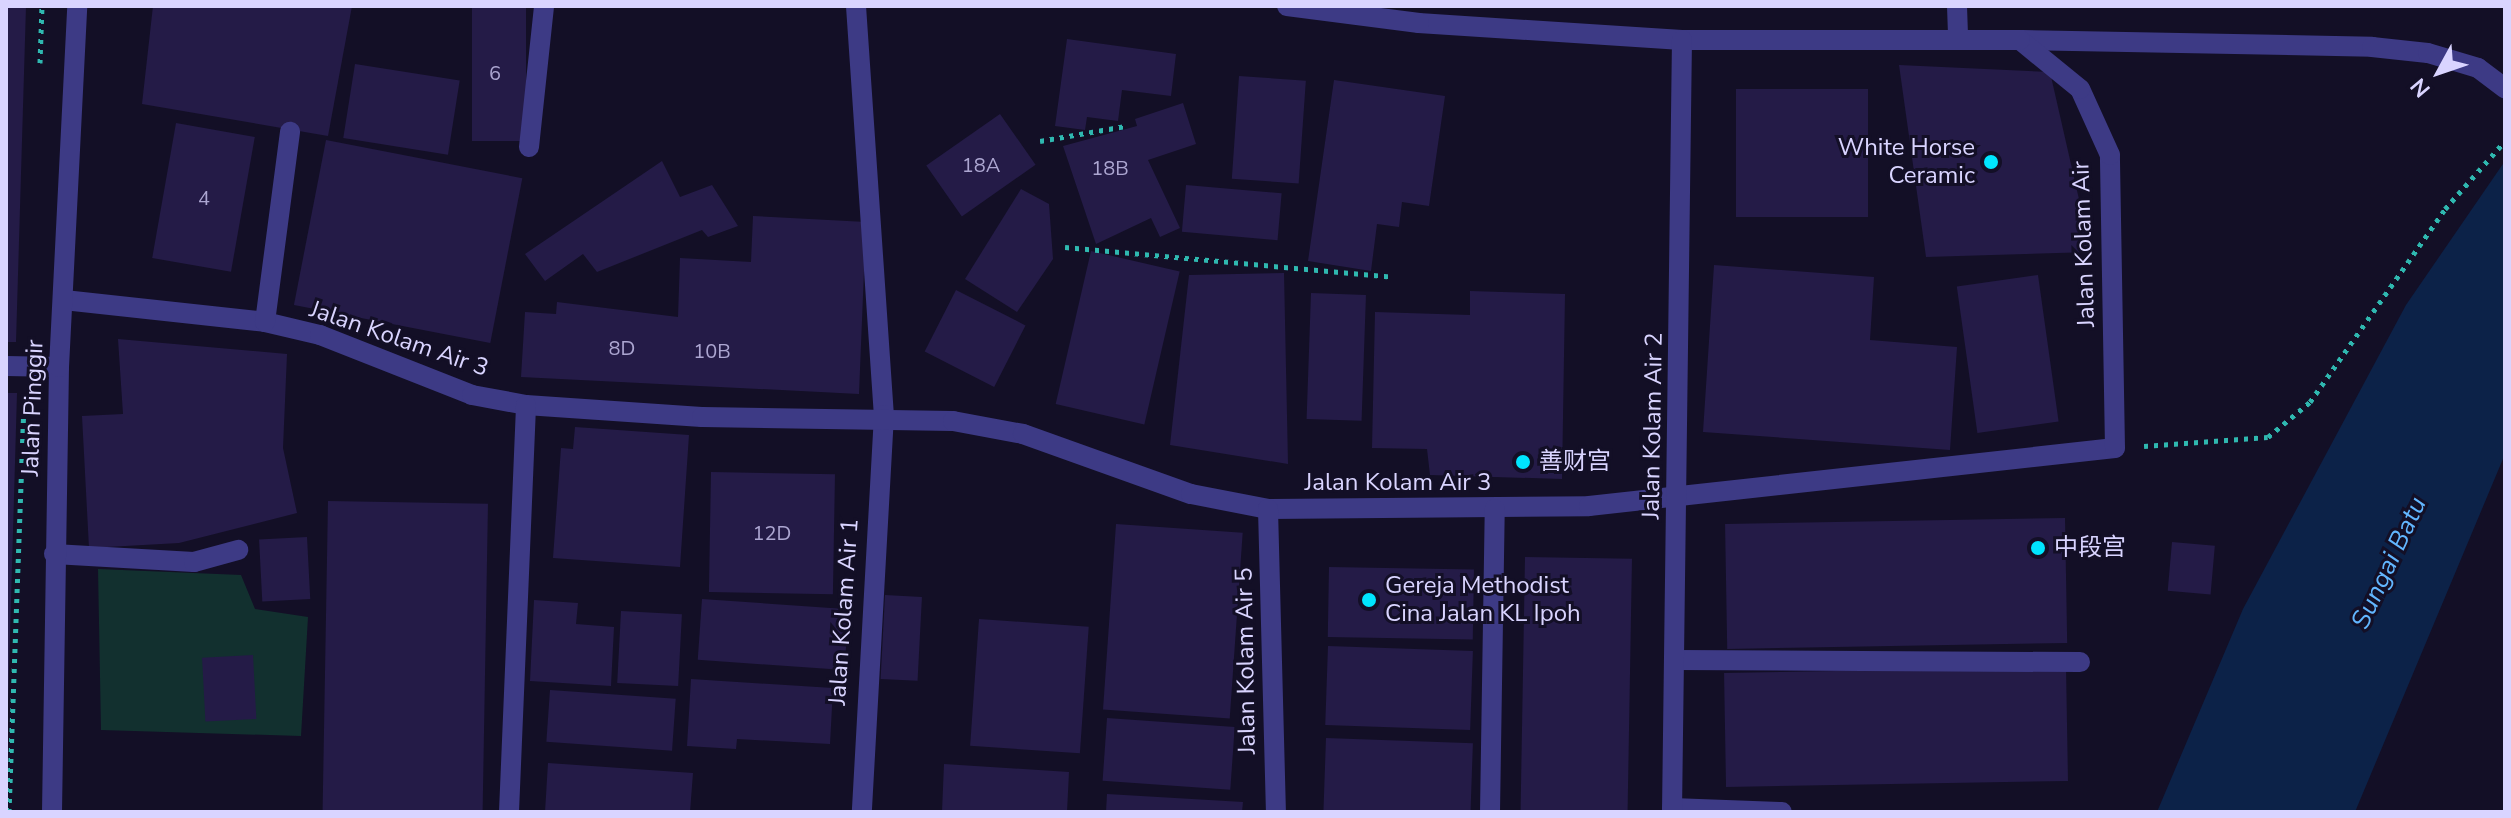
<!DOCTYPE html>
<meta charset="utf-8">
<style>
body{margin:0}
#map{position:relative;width:2511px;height:818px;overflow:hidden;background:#130f26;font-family:"Nunito Sans","Noto Sans SC",sans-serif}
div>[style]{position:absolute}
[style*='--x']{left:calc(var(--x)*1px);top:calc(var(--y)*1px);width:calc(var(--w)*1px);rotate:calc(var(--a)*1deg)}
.green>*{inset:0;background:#12302f}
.water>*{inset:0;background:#0c2248}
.building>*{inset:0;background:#241b47;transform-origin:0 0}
.path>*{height:5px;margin-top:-2.5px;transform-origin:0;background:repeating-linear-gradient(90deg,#2fb8b0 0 4px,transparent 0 10px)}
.minor>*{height:20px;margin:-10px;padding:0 10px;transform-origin:10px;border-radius:10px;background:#3d3a85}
.dots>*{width:22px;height:22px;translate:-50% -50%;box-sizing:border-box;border:4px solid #130f26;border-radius:50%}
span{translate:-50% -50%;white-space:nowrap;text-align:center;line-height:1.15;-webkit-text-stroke:6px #130f26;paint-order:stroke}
.number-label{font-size:20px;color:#aca6d1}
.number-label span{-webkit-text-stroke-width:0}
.poi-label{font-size:24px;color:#d9d4ff}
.right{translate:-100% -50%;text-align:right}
.left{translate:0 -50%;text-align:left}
.street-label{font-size:24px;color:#d9d4ff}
.water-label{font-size:26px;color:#62b6ff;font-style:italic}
.frame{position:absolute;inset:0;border:8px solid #d9d4ff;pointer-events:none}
.north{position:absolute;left:2399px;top:32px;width:80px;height:80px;-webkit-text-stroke:6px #130f26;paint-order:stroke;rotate:230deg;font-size:22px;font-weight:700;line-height:32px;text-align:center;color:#d9d4ff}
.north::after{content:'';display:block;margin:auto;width:28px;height:36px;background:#d9d4ff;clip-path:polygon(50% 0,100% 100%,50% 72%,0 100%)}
</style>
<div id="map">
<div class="green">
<i style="clip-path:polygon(98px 569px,241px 575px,255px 609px,308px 617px,301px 736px,101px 730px)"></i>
</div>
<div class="water">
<i style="clip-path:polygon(2505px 161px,2505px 454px,2355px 812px,2157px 812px,2243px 609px,2406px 305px)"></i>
</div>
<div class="building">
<i style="clip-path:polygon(6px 6px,26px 6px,16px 342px,6px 342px)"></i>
<i style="clip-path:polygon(153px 6px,352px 6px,328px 136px,142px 104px)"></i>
<i style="left:472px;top:6px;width:54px;height:135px"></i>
<i style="clip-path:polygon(1067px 39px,1176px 54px,1171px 96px,1122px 90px,1118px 121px,1087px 117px,1085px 130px,1055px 126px)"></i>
<i style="left:355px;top:64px;width:106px;height:75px;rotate:9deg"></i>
<i style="clip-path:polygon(1899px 65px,2050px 72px,2091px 252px,1926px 257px)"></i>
<i style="left:1239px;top:76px;width:67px;height:103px;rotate:4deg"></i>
<i style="clip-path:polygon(1334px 80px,1445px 96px,1429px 206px,1402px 202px,1399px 227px,1377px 224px,1371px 271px,1308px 261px)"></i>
<i style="left:1736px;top:89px;width:132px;height:128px"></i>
<i style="clip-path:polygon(1183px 103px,1196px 144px,1148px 160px,1180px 228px,1160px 237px,1151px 218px,1096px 244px,1063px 146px,1137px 126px,1135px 119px)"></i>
<i style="left:1000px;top:114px;width:62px;height:90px;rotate:55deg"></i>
<i style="left:176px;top:123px;width:80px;height:137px;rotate:10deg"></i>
<i style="left:326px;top:140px;width:200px;height:168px;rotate:11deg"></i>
<i style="clip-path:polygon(662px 161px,680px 197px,712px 185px,738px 226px,708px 237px,702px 230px,597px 272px,583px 254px,545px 281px,525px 254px)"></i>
<i style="left:1186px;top:185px;width:96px;height:47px;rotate:5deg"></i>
<i style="clip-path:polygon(1021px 189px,1049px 204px,1053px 259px,1017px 312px,965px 279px)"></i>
<i style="clip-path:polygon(753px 216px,866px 222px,859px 394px,521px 377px,525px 312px,556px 314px,557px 302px,678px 317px,680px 258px,751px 262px)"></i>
<i style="left:1091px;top:251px;width:91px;height:157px;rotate:13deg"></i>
<i style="clip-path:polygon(1714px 265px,1874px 277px,1870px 340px,1957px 347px,1950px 450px,1703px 432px)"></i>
<i style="clip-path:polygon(1284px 273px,1288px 464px,1170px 445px,1189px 275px)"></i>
<i style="left:2038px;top:275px;width:148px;height:82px;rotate:82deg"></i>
<i style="left:956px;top:290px;width:78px;height:69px;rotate:27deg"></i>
<i style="clip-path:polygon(1470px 291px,1565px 294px,1562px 479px,1430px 475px,1427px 449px,1372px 448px,1375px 312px,1470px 315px)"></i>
<i style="left:1311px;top:293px;width:55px;height:126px;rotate:2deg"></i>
<i style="clip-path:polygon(118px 339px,287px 354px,283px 448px,297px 513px,179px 543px,89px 548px,82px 416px,123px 414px)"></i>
<i style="clip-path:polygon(6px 393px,17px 393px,6px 773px)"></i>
<i style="clip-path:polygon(575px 427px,689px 435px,680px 567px,553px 558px,561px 448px,573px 449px)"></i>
<i style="left:711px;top:472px;width:124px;height:120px;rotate:1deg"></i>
<i style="left:328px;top:501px;width:160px;height:311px;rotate:1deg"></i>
<i style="left:2065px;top:518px;width:125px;height:340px;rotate:89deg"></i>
<i style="left:1116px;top:524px;width:127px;height:186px;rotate:4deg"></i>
<i style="left:307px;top:537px;width:62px;height:48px;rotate:87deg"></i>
<i style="left:2172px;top:542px;width:43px;height:49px;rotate:5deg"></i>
<i style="left:1525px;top:557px;width:107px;height:255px;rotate:1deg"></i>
<i style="left:1329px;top:567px;width:145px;height:70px;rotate:1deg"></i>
<i style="left:885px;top:595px;width:37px;height:84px;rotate:3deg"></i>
<i style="left:702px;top:599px;width:147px;height:61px;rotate:4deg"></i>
<i style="clip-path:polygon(534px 600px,578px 603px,576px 624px,614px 627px,611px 686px,530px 681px)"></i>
<i style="left:621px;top:611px;width:61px;height:72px;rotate:3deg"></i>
<i style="left:979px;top:619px;width:110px;height:127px;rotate:4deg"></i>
<i style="left:1328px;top:646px;width:145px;height:79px;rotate:2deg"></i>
<i style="left:253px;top:655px;width:64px;height:51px;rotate:87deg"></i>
<i style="left:2066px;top:667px;width:114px;height:342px;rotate:89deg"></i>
<i style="clip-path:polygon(691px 679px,833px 688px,830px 744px,737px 739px,736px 749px,687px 746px)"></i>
<i style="left:550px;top:690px;width:126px;height:52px;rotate:4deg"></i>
<i style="left:1107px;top:718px;width:128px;height:63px;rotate:4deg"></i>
<i style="left:1326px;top:738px;width:147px;height:74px;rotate:2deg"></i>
<i style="clip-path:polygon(548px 763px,693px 773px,690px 812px,545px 812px)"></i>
<i style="clip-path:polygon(944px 764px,1069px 772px,1067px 812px,942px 812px)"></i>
<i style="clip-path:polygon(1107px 794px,1243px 802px,1242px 812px,1106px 812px)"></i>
</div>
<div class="path">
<i style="--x:40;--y:63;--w:57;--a:-88"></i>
<i style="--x:1040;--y:141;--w:87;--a:-9.9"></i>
<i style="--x:1065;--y:247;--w:329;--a:5.2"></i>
<i style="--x:2144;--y:446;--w:124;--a:-4.2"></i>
<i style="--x:2268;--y:437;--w:55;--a:-39.8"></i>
<i style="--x:2310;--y:402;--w:236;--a:-55"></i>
<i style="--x:2445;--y:209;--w:91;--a:-48.6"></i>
<i style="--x:9;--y:812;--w:409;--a:-87.9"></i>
</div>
<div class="minor">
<i style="--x:856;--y:6;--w:410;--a:86.1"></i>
<i style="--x:884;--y:415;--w:398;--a:93.2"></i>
<i style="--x:1957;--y:6;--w:32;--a:88"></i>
<i style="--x:2022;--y:40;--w:350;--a:1.1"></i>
<i style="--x:2372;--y:47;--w:56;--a:6.1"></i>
<i style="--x:2428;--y:53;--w:52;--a:16.7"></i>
<i style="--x:2478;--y:68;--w:34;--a:37"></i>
<i style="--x:529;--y:147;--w:142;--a:-83.9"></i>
<i style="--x:64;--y:300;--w:202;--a:6.2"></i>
<i style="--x:265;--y:322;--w:57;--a:13.3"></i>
<i style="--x:320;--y:335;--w:163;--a:21.5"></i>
<i style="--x:472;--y:395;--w:55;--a:10.5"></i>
<i style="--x:526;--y:405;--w:176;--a:3.9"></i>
<i style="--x:702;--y:417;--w:251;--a:0.9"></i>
<i style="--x:953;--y:421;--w:71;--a:10.5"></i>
<i style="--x:1023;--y:434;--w:178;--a:19.7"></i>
<i style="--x:1191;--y:494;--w:78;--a:11"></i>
<i style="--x:1268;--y:509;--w:321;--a:-0.5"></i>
<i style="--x:1589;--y:506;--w:529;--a:-6.29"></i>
<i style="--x:2115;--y:448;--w:293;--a:-91"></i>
<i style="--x:2110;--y:155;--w:72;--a:-114.4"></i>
<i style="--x:2080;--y:89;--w:77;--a:-140.8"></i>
<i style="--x:2020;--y:40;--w:338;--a:180"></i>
<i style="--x:1682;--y:40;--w:264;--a:-176.3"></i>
<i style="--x:1419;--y:23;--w:133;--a:-172.7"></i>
<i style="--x:265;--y:322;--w:192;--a:-82.5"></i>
<i style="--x:6;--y:366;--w:53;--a:1.1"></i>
<i style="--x:1268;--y:509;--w:303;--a:88.5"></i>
<i style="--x:54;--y:554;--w:140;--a:3.3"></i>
<i style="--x:194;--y:562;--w:46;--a:-15.3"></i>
<i style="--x:1675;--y:660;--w:405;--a:0.3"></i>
<i style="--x:1672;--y:808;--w:110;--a:2.1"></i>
<i style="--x:52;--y:812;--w:445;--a:-89.1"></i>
<i style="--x:59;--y:367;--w:361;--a:-87.1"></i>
<i style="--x:509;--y:812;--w:407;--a:-87.6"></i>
<i style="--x:1490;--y:812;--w:303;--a:-89.1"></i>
<i style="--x:1672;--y:812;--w:772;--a:-89.26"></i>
</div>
<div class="dots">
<i style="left:1991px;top:162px;background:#00e5ff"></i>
<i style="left:1523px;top:462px;background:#00e5ff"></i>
<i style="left:2038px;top:548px;background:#00e5ff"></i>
<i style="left:1369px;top:600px;background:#00e5ff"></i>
</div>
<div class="number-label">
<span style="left:495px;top:73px">6</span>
<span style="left:981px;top:165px">18A</span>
<span style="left:1110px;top:168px">18B</span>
<span style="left:204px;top:198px">4</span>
<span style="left:622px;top:348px">8D</span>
<span style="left:712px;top:351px">10B</span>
<span style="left:772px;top:533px">12D</span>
</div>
<div class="poi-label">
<span class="right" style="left:1975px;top:162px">White Horse<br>Ceramic</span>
<span class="left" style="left:1539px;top:462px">善财宫</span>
<span class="left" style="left:2054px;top:548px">中段宫</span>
<span class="left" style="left:1385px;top:600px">Gereja Methodist<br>Cina Jalan KL Ipoh</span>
</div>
<div class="street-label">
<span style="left:2084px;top:244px;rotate:-92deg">Jalan Kolam Air</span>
<span style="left:399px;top:339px;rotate:19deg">Jalan Kolam Air 3</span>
<span style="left:33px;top:408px;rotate:-88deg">Jalan Pinggir</span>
<span style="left:1653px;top:426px;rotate:-89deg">Jalan Kolam Air 2</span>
<span style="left:1398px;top:483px">Jalan Kolam Air 3</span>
<span style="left:844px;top:612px;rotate:-86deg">Jalan Kolam Air 1</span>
<span style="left:1246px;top:661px;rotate:-91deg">Jalan Kolam Air 5</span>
</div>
<div class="water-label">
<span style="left:2389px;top:563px;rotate:-65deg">Sungai Batu</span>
</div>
<div class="frame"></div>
<div class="north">N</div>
</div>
